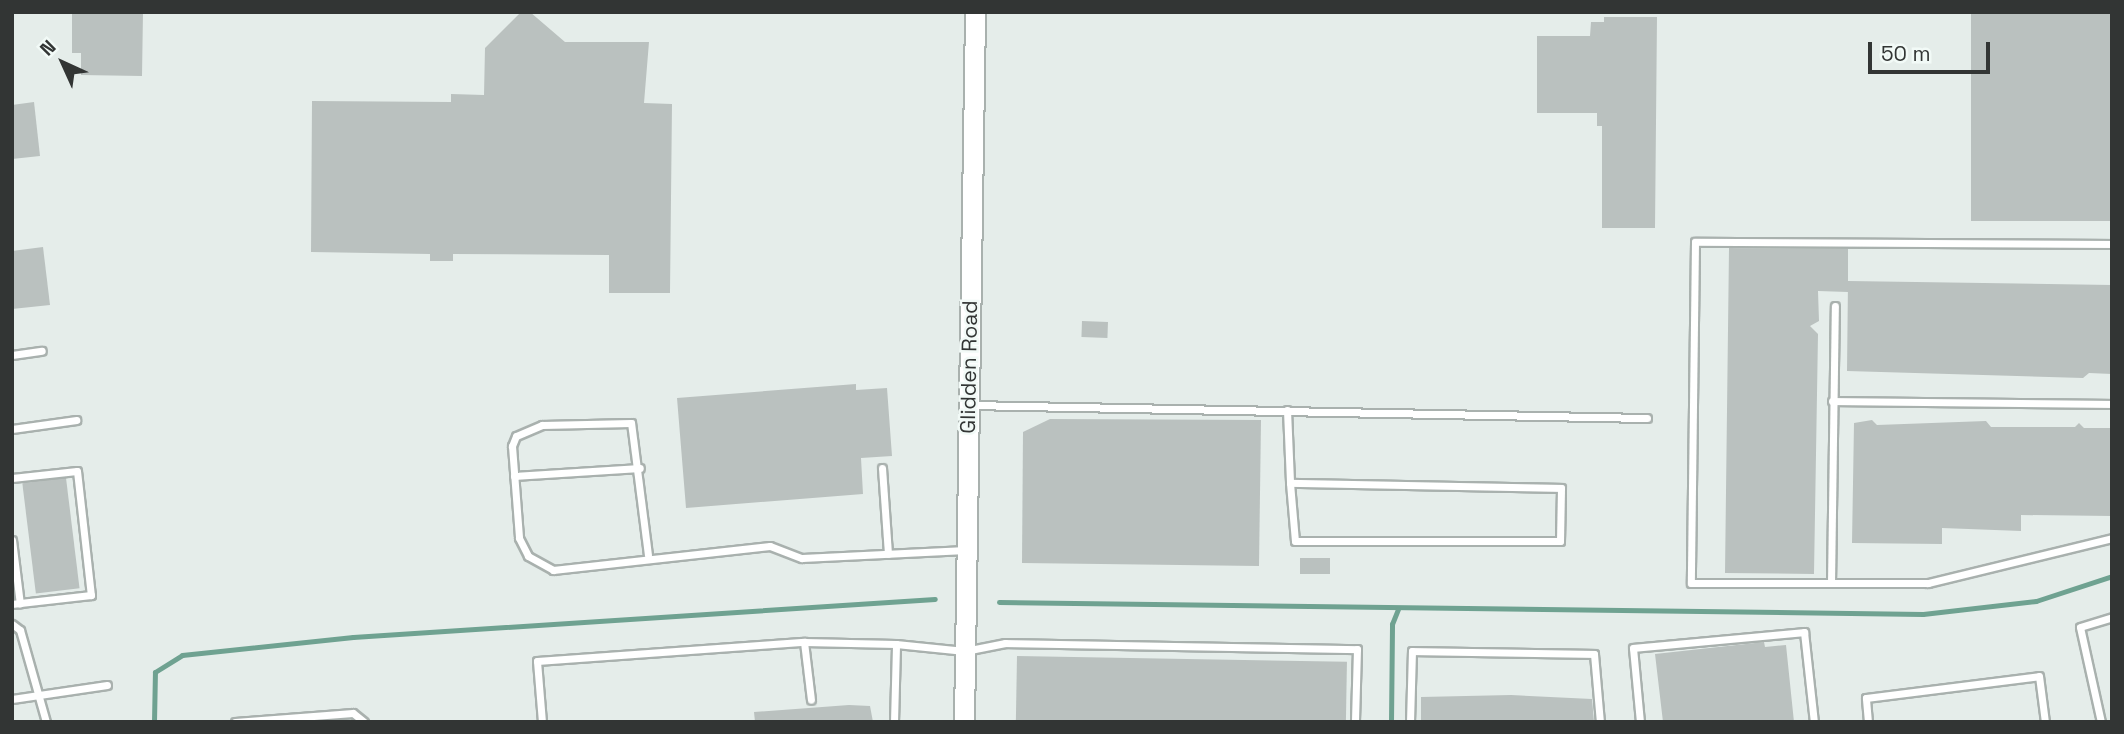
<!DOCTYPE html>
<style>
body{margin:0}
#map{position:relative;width:2124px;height:734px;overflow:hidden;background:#e5edea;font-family:"Space Grotesk",sans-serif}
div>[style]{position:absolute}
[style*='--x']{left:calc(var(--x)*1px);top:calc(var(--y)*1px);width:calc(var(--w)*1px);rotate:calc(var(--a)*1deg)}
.stream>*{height:5px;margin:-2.5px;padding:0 2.5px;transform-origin:2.5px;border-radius:2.5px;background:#6fa291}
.building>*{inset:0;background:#bac1bf;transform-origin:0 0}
.roads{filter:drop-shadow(2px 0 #a9b1ae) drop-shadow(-2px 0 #a9b1ae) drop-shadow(0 2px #a9b1ae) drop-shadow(0 -2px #a9b1ae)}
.lane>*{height:7px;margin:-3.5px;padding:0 3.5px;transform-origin:3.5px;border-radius:3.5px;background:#fff}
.secondary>*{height:19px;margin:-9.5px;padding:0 9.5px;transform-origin:9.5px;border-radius:9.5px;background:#fff}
span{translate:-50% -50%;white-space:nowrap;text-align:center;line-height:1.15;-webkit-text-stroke:5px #f2faf7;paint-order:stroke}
.street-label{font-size:21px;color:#323534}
.frame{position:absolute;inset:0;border:14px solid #323534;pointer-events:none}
.north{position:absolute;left:28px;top:28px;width:70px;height:70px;-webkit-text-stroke:5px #f2faf7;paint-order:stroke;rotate:315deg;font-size:19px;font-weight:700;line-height:28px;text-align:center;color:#323534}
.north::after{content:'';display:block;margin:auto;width:24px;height:32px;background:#323534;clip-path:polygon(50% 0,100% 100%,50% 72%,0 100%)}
.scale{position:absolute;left:1868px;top:42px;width:122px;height:32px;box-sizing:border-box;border:4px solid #323534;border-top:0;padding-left:9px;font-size:21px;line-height:24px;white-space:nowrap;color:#323534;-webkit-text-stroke:5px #f2faf7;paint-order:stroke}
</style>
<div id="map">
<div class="stream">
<i style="--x:999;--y:602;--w:924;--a:0.74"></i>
<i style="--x:1923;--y:614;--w:114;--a:-6.6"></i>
<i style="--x:2036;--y:601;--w:80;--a:-18.2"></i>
<i style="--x:154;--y:722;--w:50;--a:-88.9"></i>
<i style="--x:155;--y:672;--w:32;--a:-32"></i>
<i style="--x:182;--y:655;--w:172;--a:-6"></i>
<i style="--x:353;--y:637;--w:583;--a:-3.74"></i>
<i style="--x:1391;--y:722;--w:98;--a:-89.4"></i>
<i style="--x:1392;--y:624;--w:16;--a:-68"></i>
</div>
<div class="building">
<i style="clip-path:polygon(72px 12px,143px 12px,142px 76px,81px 75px,81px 53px,72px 53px)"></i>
<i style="clip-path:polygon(521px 12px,530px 12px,565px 42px,649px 42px,644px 103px,672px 104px,670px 293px,609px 293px,609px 255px,453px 254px,453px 261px,430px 261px,430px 254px,311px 252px,312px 101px,451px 102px,451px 94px,484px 95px,485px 48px)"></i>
<i style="left:1971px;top:12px;width:141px;height:209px"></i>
<i style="clip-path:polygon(1604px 17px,1657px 17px,1655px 228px,1602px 228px,1602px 126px,1597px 126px,1597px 113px,1537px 113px,1537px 36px,1590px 36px,1591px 22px,1604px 22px)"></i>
<i style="clip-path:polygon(34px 102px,40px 156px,12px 159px,12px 105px)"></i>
<i style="clip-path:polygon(43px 247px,50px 305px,12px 309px,12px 251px)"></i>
<i style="clip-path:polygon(1729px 248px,1848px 249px,1848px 292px,1818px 291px,1819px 321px,1810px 326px,1818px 334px,1814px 574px,1725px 573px)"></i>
<i style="clip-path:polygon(1848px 281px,2112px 285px,2112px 374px,2089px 373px,2083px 378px,1847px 371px)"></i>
<i style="left:1082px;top:321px;width:26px;height:16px;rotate:2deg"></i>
<i style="clip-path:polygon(856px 384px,856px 390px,887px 388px,892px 456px,861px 458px,863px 494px,686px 508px,677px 398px)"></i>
<i style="clip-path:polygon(1050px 419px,1261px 420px,1259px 566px,1022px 563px,1023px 432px)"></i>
<i style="clip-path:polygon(1872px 420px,1877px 425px,1986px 421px,1991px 427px,2075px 427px,2079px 423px,2084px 428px,2112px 428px,2112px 516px,2021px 515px,2021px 531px,1942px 528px,1942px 544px,1852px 543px,1854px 423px)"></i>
<i style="left:66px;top:478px;width:111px;height:44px;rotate:83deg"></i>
<i style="left:1300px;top:558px;width:30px;height:16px"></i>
<i style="clip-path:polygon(1764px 642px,1765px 647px,1786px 645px,1794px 722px,1663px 722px,1655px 654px)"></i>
<i style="left:1017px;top:656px;width:330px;height:66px;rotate:1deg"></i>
<i style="clip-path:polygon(1511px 695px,1592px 699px,1594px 722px,1421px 722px,1421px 697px)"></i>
<i style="clip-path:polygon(849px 705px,870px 706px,873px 722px,755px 722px,754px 712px)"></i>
</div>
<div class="roads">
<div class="lane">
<i style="--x:2112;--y:244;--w:417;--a:-179.7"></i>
<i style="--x:1695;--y:242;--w:341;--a:90.7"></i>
<i style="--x:1691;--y:583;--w:237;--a:0"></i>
<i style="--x:1928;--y:583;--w:189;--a:-13.7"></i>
<i style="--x:12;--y:355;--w:30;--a:-8"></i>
<i style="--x:1832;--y:401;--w:280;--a:0.6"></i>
<i style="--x:969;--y:405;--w:678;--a:1.1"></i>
<i style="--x:1287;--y:410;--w:73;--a:87.6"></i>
<i style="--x:1290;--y:483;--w:58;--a:85.1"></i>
<i style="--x:1295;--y:541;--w:265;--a:0"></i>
<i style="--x:1560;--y:541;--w:53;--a:-88.9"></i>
<i style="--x:1561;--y:488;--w:271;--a:-178.9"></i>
<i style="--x:12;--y:429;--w:65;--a:-8"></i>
<i style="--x:882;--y:468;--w:86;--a:86"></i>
<i style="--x:514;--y:476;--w:126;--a:-3.6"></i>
<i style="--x:12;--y:478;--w:65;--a:-6.1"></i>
<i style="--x:77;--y:471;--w:125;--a:83.6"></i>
<i style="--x:91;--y:595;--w:80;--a:173.5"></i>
<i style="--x:12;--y:540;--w:64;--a:82.9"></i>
<i style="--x:648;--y:555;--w:133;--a:-97.3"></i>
<i style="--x:631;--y:423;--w:89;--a:178.7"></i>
<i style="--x:542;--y:425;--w:28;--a:157"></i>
<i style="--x:516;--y:436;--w:11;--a:112"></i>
<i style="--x:512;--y:446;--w:92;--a:85.6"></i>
<i style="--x:519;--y:538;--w:20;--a:63"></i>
<i style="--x:528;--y:556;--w:29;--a:29"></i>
<i style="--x:553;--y:570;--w:218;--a:-6.3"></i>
<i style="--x:770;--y:546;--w:34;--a:21"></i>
<i style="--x:802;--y:558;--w:164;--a:-2.8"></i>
<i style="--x:1831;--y:583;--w:277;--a:-89.2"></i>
<i style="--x:12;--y:624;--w:10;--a:37"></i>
<i style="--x:20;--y:630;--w:96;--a:74.2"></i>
<i style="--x:804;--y:642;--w:58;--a:83.1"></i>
<i style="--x:12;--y:699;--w:96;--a:-8.4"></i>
<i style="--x:235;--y:722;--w:118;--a:-4.4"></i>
<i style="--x:353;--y:713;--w:14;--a:39"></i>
<i style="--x:542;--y:722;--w:61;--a:-94.7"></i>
<i style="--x:537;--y:661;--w:268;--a:-4.1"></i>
<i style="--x:804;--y:642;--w:92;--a:1.2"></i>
<i style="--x:894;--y:722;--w:78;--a:-88.5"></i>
<i style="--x:896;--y:644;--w:69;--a:5.8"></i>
<i style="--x:965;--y:651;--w:41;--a:-11.3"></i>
<i style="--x:1005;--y:643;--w:352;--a:1"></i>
<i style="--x:1357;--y:649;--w:73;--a:91.6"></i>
<i style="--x:1410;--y:722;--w:71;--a:-88.4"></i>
<i style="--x:1412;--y:651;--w:182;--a:0.9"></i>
<i style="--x:1594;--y:654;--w:68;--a:85"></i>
<i style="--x:1640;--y:722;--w:74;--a:-95.4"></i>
<i style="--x:1633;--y:648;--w:172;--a:-5.3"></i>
<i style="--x:1804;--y:632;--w:91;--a:83.7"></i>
<i style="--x:1868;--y:722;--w:24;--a:-95"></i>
<i style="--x:1866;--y:698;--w:174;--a:-7.2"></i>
<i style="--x:2039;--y:676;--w:46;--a:82.6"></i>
<i style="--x:2101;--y:722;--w:97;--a:-102.5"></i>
<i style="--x:2080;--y:627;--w:34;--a:-17"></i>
</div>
<div class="secondary">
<i style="--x:964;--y:722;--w:710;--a:-89.11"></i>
</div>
</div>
<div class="street-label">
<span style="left:969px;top:367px;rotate:-89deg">Glidden Road</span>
</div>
<div class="frame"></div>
<div class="north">N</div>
<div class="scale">50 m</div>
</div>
